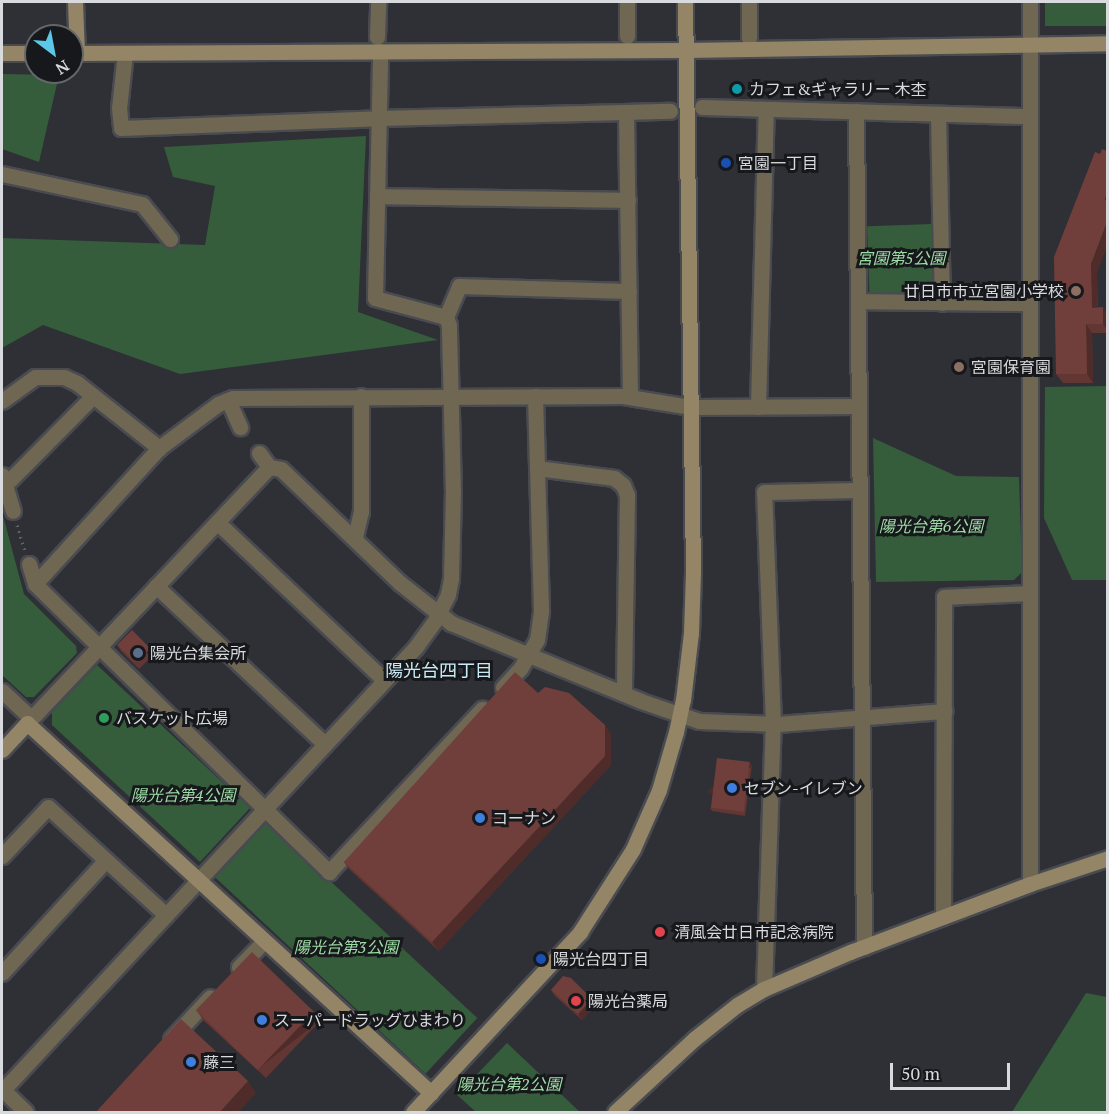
<!DOCTYPE html>
<meta charset="utf-8">
<style>
body{margin:0}
#map{position:relative;width:1109px;height:1114px;overflow:hidden;background:#2e3036;font-family:"PT Serif","Noto Sans JP",serif}
div>[style]{position:absolute}
[style*='--x']{left:calc(var(--x)*1px);top:calc(var(--y)*1px);width:calc(var(--w)*1px);rotate:calc(var(--a)*1deg)}
.green>*{inset:0;background:#355c3b;transform-origin:0 0}
.path>*{height:3px;margin-top:-1.5px;transform-origin:0;background:repeating-linear-gradient(90deg,#62646a 0 1.5px,transparent 0 6px)}
.roads{filter:drop-shadow(2px 0 #494b51) drop-shadow(-2px 0 #494b51) drop-shadow(0 2px #494b51) drop-shadow(0 -2px #494b51)}
.street>*{height:15px;margin:-7.5px;padding:0 7.5px;transform-origin:7.5px;border-radius:7.5px;background:#706753}
.secondary>*{height:15px;margin:-7.5px;padding:0 7.5px;transform-origin:7.5px;border-radius:7.5px;background:#948566}
.wall>*{inset:0;background:#613633}
.shaded-wall>*{inset:0;background:#4f2c29;transform-origin:0 0}
.building>*{inset:0;background:#713f3b;transform-origin:0 0}
.dots>*{width:16px;height:16px;translate:-50% -50%;box-sizing:border-box;border:3px solid #17181b;border-radius:50%}
span{translate:-50% -50%;white-space:nowrap;text-align:center;line-height:1.15;-webkit-text-stroke:6px #17181b;paint-order:stroke}
.poi-label{font-size:16px;color:#d9dade}
.left{translate:0 -50%;text-align:left}
.right{translate:-100% -50%;text-align:right}
.park-label{font-size:16px;color:#9edea6;font-style:italic}
.neighbourhood-label{font-size:18px;color:#c7eaf6}
.frame{position:absolute;inset:0;border:3px solid #d9dade;pointer-events:none}
.north{position:absolute;left:24px;top:24px;width:60px;height:60px;box-sizing:border-box;background:#17181b;border:2px solid #656669;border-radius:50%;rotate:148deg;font-size:16px;font-weight:700;line-height:24px;text-align:center;color:#d9dade}
.north::after{content:'';display:block;margin:auto;width:21px;height:27px;background:#5cc7e8;clip-path:polygon(50% 0,100% 100%,50% 72%,0 100%)}
.scale{position:absolute;left:890px;top:1063px;width:120px;height:27px;box-sizing:border-box;border:3px solid #d9dade;border-top:0;padding-left:8px;font-size:18px;line-height:21px;white-space:nowrap;color:#d9dade;-webkit-text-stroke:4px #17181b;paint-order:stroke}
</style>
<div id="map">
<div class="green">
<i style="left:1045px;top:2px;width:62px;height:24px"></i>
<i style="clip-path:polygon(2px 74px,59px 75px,39px 162px,2px 149px)"></i>
<i style="clip-path:polygon(366px 136px,358px 312px,438px 340px,180px 374px,43px 325px,2px 348px,2px 238px,205px 245px,215px 186px,173px 177px,164px 147px)"></i>
<i style="left:932px;top:224px;width:68px;height:65px;rotate:88deg"></i>
<i style="clip-path:polygon(1107px 386px,1107px 580px,1072px 580px,1044px 518px,1045px 387px)"></i>
<i style="clip-path:polygon(873px 438px,956px 476px,1019px 477px,1022px 572px,1014px 580px,876px 582px)"></i>
<i style="clip-path:polygon(2px 512px,24px 594px,76px 646px,77px 653px,34px 697px,26px 697px,2px 675px)"></i>
<i style="clip-path:polygon(97px 665px,250px 808px,200px 862px,52px 725px,52px 712px)"></i>
<i style="left:266px;top:821px;width:289px;height:76px;rotate:43deg"></i>
<i style="clip-path:polygon(1086px 993px,1107px 997px,1107px 1112px,1012px 1112px)"></i>
<i style="clip-path:polygon(507px 1043px,580px 1112px,476px 1112px,457px 1095px)"></i>
</div>
<div class="path">
<i style="--x:17;--y:525;--w:27;--a:73"></i>
</div>
<div class="roads">
<div class="street">
<i style="--x:749;--y:2;--w:36;--a:90"></i>
<i style="--x:1030;--y:2;--w:882;--a:90"></i>
<i style="--x:627;--y:36;--w:34;--a:-90"></i>
<i style="--x:377;--y:37;--w:35;--a:-88"></i>
<i style="--x:125;--y:53;--w:55;--a:96.2"></i>
<i style="--x:119;--y:108;--w:20;--a:84"></i>
<i style="--x:121;--y:128;--w:257;--a:-2.2"></i>
<i style="--x:378;--y:118;--w:292;--a:-1.4"></i>
<i style="--x:702;--y:107;--w:328;--a:1.6"></i>
<i style="--x:856;--y:111;--w:836;--a:89.45"></i>
<i style="--x:626;--y:112;--w:285;--a:89.2"></i>
<i style="--x:938;--y:114;--w:189;--a:88.8"></i>
<i style="--x:2;--y:174;--w:143;--a:12.1"></i>
<i style="--x:142;--y:204;--w:45;--a:51.3"></i>
<i style="--x:377;--y:196;--w:251;--a:0.9"></i>
<i style="--x:858;--y:301;--w:171;--a:0.7"></i>
<i style="--x:446;--y:317;--w:34;--a:-67"></i>
<i style="--x:459;--y:286;--w:170;--a:1.7"></i>
<i style="--x:228;--y:400;--w:30;--a:66"></i>
<i style="--x:2;--y:401;--w:41;--a:-36"></i>
<i style="--x:35;--y:377;--w:29;--a:0"></i>
<i style="--x:64;--y:377;--w:14;--a:25"></i>
<i style="--x:77;--y:383;--w:105;--a:38.4"></i>
<i style="--x:159;--y:448;--w:74;--a:-36.7"></i>
<i style="--x:218;--y:404;--w:16;--a:-22"></i>
<i style="--x:233;--y:398;--w:390;--a:-0.3"></i>
<i style="--x:623;--y:396;--w:69;--a:9.2"></i>
<i style="--x:691;--y:407;--w:168;--a:-0.3"></i>
<i style="--x:758;--y:407;--w:298;--a:-88.5"></i>
<i style="--x:159;--y:448;--w:184;--a:132.4"></i>
<i style="--x:35;--y:584;--w:412;--a:44.4"></i>
<i style="--x:329;--y:872;--w:224;--a:-46.8"></i>
<i style="--x:259;--y:453;--w:17;--a:54"></i>
<i style="--x:537;--y:468;--w:78;--a:7.4"></i>
<i style="--x:614;--y:478;--w:11;--a:38"></i>
<i style="--x:623;--y:485;--w:11;--a:68"></i>
<i style="--x:627;--y:495;--w:198;--a:90.9"></i>
<i style="--x:2;--y:475;--w:10;--a:73"></i>
<i style="--x:5;--y:485;--w:125;--a:-45.3"></i>
<i style="--x:5;--y:485;--w:27;--a:73"></i>
<i style="--x:217;--y:522;--w:230;--a:43.4"></i>
<i style="--x:355;--y:537;--w:26;--a:-77"></i>
<i style="--x:361;--y:512;--w:116;--a:-90"></i>
<i style="--x:29;--y:564;--w:21;--a:73"></i>
<i style="--x:156;--y:586;--w:230;--a:43.1"></i>
<i style="--x:503;--y:687;--w:25;--a:-47"></i>
<i style="--x:520;--y:669;--w:34;--a:-60"></i>
<i style="--x:537;--y:640;--w:30;--a:-82"></i>
<i style="--x:541;--y:610;--w:214;--a:-91.6"></i>
<i style="--x:2;--y:691;--w:40;--a:43"></i>
<i style="--x:27;--y:723;--w:352;--a:-46.6"></i>
<i style="--x:269;--y:467;--w:12;--a:9"></i>
<i style="--x:281;--y:469;--w:165;--a:43.8"></i>
<i style="--x:400;--y:583;--w:65;--a:38.1"></i>
<i style="--x:451;--y:623;--w:205;--a:22.3"></i>
<i style="--x:641;--y:701;--w:61;--a:19"></i>
<i style="--x:699;--y:721;--w:80;--a:2.1"></i>
<i style="--x:779;--y:724;--w:166;--a:-4.5"></i>
<i style="--x:2;--y:856;--w:67;--a:-46.8"></i>
<i style="--x:48;--y:807;--w:160;--a:42.5"></i>
<i style="--x:943;--y:917;--w:320;--a:-89.8"></i>
<i style="--x:944;--y:597;--w:84;--a:-2.7"></i>
<i style="--x:239;--y:967;--w:36;--a:-46"></i>
<i style="--x:2;--y:973;--w:152;--a:-47.4"></i>
<i style="--x:764;--y:989;--w:266;--a:-88.1"></i>
<i style="--x:773;--y:723;--w:231;--a:-92.2"></i>
<i style="--x:764;--y:492;--w:96;--a:-1.2"></i>
<i style="--x:171;--y:1039;--w:57;--a:-47.1"></i>
<i style="--x:2;--y:1089;--w:33;--a:44"></i>
<i style="--x:2;--y:1091;--w:606;--a:-47.01"></i>
<i style="--x:415;--y:648;--w:32;--a:-54"></i>
<i style="--x:434;--y:622;--w:31;--a:-63"></i>
<i style="--x:448;--y:594;--w:16;--a:-79"></i>
<i style="--x:451;--y:578;--w:85;--a:-88.7"></i>
<i style="--x:453;--y:493;--w:168;--a:-91.4"></i>
<i style="--x:449;--y:325;--w:9;--a:-111"></i>
<i style="--x:446;--y:317;--w:73;--a:-165"></i>
<i style="--x:375;--y:298;--w:247;--a:-88.8"></i>
</div>
<div class="secondary">
<i style="--x:75;--y:2;--w:51;--a:87.8"></i>
<i style="--x:2;--y:53;--w:34;--a:0"></i>
<i style="--x:72;--y:53;--w:613;--a:-0.28"></i>
<i style="--x:685;--y:50;--w:423;--a:-0.9"></i>
<i style="--x:2;--y:750;--w:37;--a:-47"></i>
<i style="--x:27;--y:723;--w:548;--a:42.48"></i>
<i style="--x:413;--y:1112;--w:246;--a:-47.1"></i>
<i style="--x:580;--y:932;--w:98;--a:-57.4"></i>
<i style="--x:633;--y:849;--w:64;--a:-66.2"></i>
<i style="--x:659;--y:790;--w:60;--a:-73.7"></i>
<i style="--x:676;--y:732;--w:33;--a:-78"></i>
<i style="--x:683;--y:700;--w:67;--a:-83.2"></i>
<i style="--x:691;--y:633;--w:61;--a:-88.1"></i>
<i style="--x:693;--y:572;--w:570;--a:-90.8"></i>
<i style="--x:615;--y:1112;--w:108;--a:-42.7"></i>
<i style="--x:694;--y:1039;--w:55;--a:-38.3"></i>
<i style="--x:737;--y:1005;--w:31;--a:-31"></i>
<i style="--x:764;--y:989;--w:94;--a:-23.3"></i>
<i style="--x:850;--y:952;--w:192;--a:-20.7"></i>
<i style="--x:1030;--y:884;--w:82;--a:-18.4"></i>
</div>
</div>
<div class="wall">
<i style="clip-path:polygon(1097px 273px,1098px 307px,1107px 314px,1107px 333px,1092px 333px,1093px 383px,1063px 383px,1056px 374px)"></i>
<i style="clip-path:polygon(117px 645px,150px 648px,154px 654px,139px 669px,121px 651px)"></i>
<i style="clip-path:polygon(538px 693px,611px 734px,611px 765px,439px 951px,350px 870px,344px 862px)"></i>
<i style="clip-path:polygon(752px 765px,745px 816px,712px 811px,710px 808px)"></i>
<i style="clip-path:polygon(551px 990px,592px 999px,596px 1005px,582px 1020px,555px 996px)"></i>
<i style="clip-path:polygon(197px 1011px,321px 1020px,266px 1078px,203px 1020px)"></i>
</div>
<div class="shaded-wall">
<i style="clip-path:polygon(1107px 222px,1107px 247px,1097px 273px,1098px 317px,1092px 308px,1091px 264px)"></i>
<i style="clip-path:polygon(1103px 307px,1107px 314px,1107px 330px,1103px 324px)"></i>
<i style="clip-path:polygon(1086px 324px,1092px 333px,1093px 383px,1087px 374px)"></i>
<i style="clip-path:polygon(605px 725px,611px 734px,611px 765px,439px 951px,432px 942px)"></i>
<i style="left:750px;top:762px;width:4px;height:51px;rotate:56deg"></i>
<i style="clip-path:polygon(592px 999px,596px 1005px,582px 1020px,578px 1014px)"></i>
<i style="left:314px;top:1011px;width:11px;height:80px;rotate:52deg"></i>
<i style="clip-path:polygon(248px 1081px,256px 1093px,238px 1113px,219px 1113px)"></i>
</div>
<div class="building">
<i style="clip-path:polygon(1102px 149px,1107px 151px,1107px 191px,1105px 200px,1107px 201px,1107px 222px,1091px 264px,1092px 308px,1103px 307px,1103px 324px,1086px 324px,1087px 374px,1056px 374px,1054px 257px,1095px 152px,1100px 154px)"></i>
<i style="left:132px;top:630px;width:25px;height:21px;rotate:45deg"></i>
<i style="clip-path:polygon(515px 672px,538px 693px,545px 687px,569px 693px,605px 725px,605px 756px,432px 942px,344px 862px)"></i>
<i style="left:717px;top:758px;width:33px;height:50px;rotate:7deg"></i>
<i style="left:252px;top:952px;width:86px;height:81px;rotate:44deg"></i>
<i style="clip-path:polygon(563px 976px,571px 978px,592px 999px,578px 1014px,551px 990px)"></i>
<i style="clip-path:polygon(181px 1019px,248px 1081px,219px 1113px,95px 1113px)"></i>
</div>
<div class="dots">
<i style="left:737px;top:89px;background:#0f9aa8"></i>
<i style="left:726px;top:163px;background:#1a4fb4"></i>
<i style="left:1076px;top:291px;background:#8d6e63"></i>
<i style="left:959px;top:367px;background:#8d6e63"></i>
<i style="left:138px;top:653px;background:#5c6f8a"></i>
<i style="left:104px;top:718px;background:#2e9e5b"></i>
<i style="left:732px;top:788px;background:#3f7fe0"></i>
<i style="left:480px;top:818px;background:#3f7fe0"></i>
<i style="left:660px;top:932px;background:#e0444e"></i>
<i style="left:541px;top:959px;background:#1a4fb4"></i>
<i style="left:576px;top:1001px;background:#e0444e"></i>
<i style="left:262px;top:1020px;background:#3f7fe0"></i>
<i style="left:191px;top:1062px;background:#3f7fe0"></i>
</div>
<div class="poi-label">
<span class="left" style="left:749px;top:89px">カフェ&amp;ギャラリー 木杢</span>
<span class="left" style="left:738px;top:163px">宮園一丁目</span>
<span class="right" style="left:1064px;top:291px">廿日市市立宮園小学校</span>
<span class="left" style="left:971px;top:367px">宮園保育園</span>
<span class="left" style="left:150px;top:653px">陽光台集会所</span>
<span class="left" style="left:116px;top:718px">バスケット広場</span>
<span class="left" style="left:744px;top:788px">セブン-イレブン</span>
<span class="left" style="left:492px;top:818px">コーナン</span>
<span class="left" style="left:674px;top:932px">清風会廿日市記念病院</span>
<span class="left" style="left:553px;top:959px">陽光台四丁目</span>
<span class="left" style="left:588px;top:1001px">陽光台薬局</span>
<span class="left" style="left:274px;top:1020px">スーパードラッグひまわり</span>
<span class="left" style="left:203px;top:1062px">藤三</span>
</div>
<div class="park-label">
<span style="left:901px;top:258px">宮園第5公園</span>
<span style="left:931px;top:526px">陽光台第6公園</span>
<span style="left:183px;top:795px">陽光台第4公園</span>
<span style="left:346px;top:947px">陽光台第3公園</span>
<span style="left:509px;top:1084px">陽光台第2公園</span>
</div>
<div class="neighbourhood-label">
<span style="left:439px;top:670px">陽光台四丁目</span>
</div>
<div class="frame"></div>
<div class="north">N</div>
<div class="scale">50 m</div>
</div>
